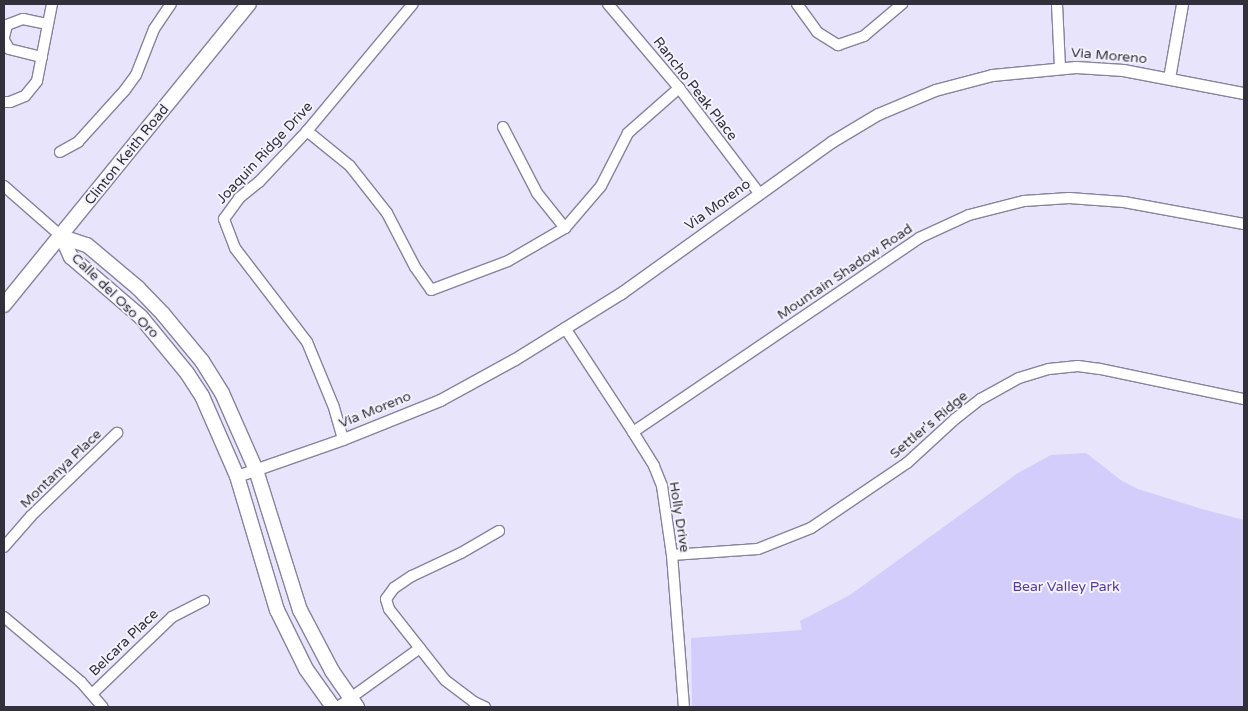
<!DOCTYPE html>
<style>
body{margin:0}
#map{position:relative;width:1248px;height:711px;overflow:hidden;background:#e7e4fb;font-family:"Varela Round",sans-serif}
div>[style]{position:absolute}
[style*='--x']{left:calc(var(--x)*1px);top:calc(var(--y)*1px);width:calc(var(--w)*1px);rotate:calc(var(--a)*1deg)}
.green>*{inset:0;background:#d3cdfb}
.roads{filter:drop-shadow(1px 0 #86839c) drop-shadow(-1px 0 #86839c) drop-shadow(0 1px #86839c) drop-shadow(0 -1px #86839c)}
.minor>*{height:10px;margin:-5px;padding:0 5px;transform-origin:5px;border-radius:5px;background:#fff}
.tertiary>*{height:11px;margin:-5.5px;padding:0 5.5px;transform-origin:5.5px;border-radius:5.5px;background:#fff}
.secondary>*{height:14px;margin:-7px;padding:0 7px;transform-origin:7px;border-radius:7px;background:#fff}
span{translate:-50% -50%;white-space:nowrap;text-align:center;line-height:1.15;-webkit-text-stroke:4px #f4f3fe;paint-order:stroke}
.street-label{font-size:14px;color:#31303b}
.park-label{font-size:14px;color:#553c9c}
.frame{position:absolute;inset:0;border:5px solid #31303b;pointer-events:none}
</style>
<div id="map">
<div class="green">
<i style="clip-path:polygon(1086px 453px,1122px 481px,1138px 489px,1202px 509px,1244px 520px,1244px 707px,692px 707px,691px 638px,802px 630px,800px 621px,850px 595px,1018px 473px,1051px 455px)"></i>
</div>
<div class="roads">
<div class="minor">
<i style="--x:608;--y:4;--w:110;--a:49.8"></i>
<i style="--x:679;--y:88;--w:132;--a:52.7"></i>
<i style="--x:797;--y:4;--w:34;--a:54"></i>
<i style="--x:817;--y:32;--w:25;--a:32"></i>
<i style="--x:838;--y:45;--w:28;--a:-19"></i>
<i style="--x:864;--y:36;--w:50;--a:-40.1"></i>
<i style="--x:1057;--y:4;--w:64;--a:87.3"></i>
<i style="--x:4;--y:37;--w:12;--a:-76"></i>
<i style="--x:7;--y:25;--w:17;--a:-21"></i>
<i style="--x:23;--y:19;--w:25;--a:12"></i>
<i style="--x:4;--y:40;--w:10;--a:61"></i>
<i style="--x:9;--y:49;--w:34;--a:14"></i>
<i style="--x:4;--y:102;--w:6;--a:0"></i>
<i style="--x:10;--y:102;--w:16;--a:-22"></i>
<i style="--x:25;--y:96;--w:19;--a:-51"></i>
<i style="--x:37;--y:81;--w:78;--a:-79"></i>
<i style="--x:503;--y:127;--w:74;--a:62.7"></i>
<i style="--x:537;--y:193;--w:45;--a:51.3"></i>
<i style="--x:307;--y:131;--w:55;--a:39.1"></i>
<i style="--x:350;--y:166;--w:60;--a:51.8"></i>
<i style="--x:387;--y:213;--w:61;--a:62.6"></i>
<i style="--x:415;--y:267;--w:28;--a:55"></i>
<i style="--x:431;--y:290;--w:82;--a:-20.6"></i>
<i style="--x:508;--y:261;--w:66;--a:-30.1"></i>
<i style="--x:565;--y:228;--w:55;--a:-49.4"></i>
<i style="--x:601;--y:186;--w:59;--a:-63"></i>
<i style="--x:628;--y:133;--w:68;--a:-41.4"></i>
<i style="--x:60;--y:152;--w:21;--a:-29"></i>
<i style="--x:78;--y:142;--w:70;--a:-47.9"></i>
<i style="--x:125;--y:90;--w:19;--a:-54"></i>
<i style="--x:136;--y:75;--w:49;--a:-68.6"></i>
<i style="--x:154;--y:29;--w:30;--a:-56"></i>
<i style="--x:4;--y:186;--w:77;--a:41.3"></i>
<i style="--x:565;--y:328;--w:124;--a:56.8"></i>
<i style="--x:633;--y:432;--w:40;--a:58"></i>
<i style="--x:654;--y:466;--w:22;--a:68"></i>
<i style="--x:662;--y:486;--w:70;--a:81.8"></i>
<i style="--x:672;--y:555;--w:152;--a:85.5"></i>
<i style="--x:633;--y:432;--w:346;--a:-34.1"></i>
<i style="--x:919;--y:238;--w:55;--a:-24.7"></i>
<i style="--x:969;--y:215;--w:57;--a:-14.3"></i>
<i style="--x:1024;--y:201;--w:45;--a:-3.8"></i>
<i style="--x:1069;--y:198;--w:55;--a:4.2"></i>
<i style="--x:1124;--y:202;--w:122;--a:10.4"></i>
<i style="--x:343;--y:439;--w:35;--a:-106"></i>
<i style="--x:333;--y:405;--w:68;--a:-112.4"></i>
<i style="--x:307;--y:342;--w:118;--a:-127.5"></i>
<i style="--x:235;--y:248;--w:31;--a:-111"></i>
<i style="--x:224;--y:219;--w:26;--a:-54"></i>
<i style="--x:239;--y:198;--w:26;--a:-39"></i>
<i style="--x:259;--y:182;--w:70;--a:-46.7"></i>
<i style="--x:307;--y:131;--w:165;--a:-50.2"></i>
<i style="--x:4;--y:547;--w:41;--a:-48.9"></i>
<i style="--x:31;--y:516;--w:120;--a:-44"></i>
<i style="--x:672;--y:555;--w:86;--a:-4"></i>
<i style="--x:758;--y:549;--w:57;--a:-21.6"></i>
<i style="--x:811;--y:528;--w:116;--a:-34.1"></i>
<i style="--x:907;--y:463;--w:65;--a:-42.5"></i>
<i style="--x:955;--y:419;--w:33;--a:-38"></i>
<i style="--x:981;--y:399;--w:43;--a:-28.9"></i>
<i style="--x:1019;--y:378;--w:31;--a:-17"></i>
<i style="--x:1049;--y:369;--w:29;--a:-6"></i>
<i style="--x:1078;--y:366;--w:22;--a:8"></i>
<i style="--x:1100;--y:369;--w:147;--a:11.8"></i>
<i style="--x:4;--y:617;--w:101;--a:40.2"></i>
<i style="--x:81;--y:682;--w:33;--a:49"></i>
<i style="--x:92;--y:694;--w:111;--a:-43.9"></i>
<i style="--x:172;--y:617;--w:36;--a:-27"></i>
<i style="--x:338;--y:707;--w:101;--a:-35.7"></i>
<i style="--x:485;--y:707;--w:12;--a:-156"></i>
<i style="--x:474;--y:702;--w:36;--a:-143"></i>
<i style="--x:445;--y:680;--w:90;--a:-128.3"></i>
<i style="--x:389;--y:609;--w:10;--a:-107"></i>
<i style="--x:386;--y:599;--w:14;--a:-54"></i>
<i style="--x:394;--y:588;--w:22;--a:-34"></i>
<i style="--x:412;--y:576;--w:54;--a:-25.1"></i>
<i style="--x:461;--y:553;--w:44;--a:-30.1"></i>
</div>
<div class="tertiary">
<i style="--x:1169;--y:78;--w:75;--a:-80"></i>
<i style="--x:237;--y:476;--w:112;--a:-19.2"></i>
<i style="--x:343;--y:439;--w:105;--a:-21.9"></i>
<i style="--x:440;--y:400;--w:85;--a:-28.7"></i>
<i style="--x:515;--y:359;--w:125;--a:-31.9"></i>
<i style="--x:621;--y:293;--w:259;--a:-35.7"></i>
<i style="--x:831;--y:142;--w:55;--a:-30.8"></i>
<i style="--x:878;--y:114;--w:62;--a:-22.8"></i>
<i style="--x:935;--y:90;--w:59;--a:-14.7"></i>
<i style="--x:992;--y:75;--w:84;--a:-5.4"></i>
<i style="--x:1076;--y:67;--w:47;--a:3.7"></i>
<i style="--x:1123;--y:70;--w:123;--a:10.8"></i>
</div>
<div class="secondary">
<i style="--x:62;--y:237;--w:26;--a:18"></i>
<i style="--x:87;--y:245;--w:67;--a:40.1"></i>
<i style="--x:138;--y:288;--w:36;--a:46"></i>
<i style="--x:163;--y:314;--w:61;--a:50.3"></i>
<i style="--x:202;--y:361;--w:38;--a:58"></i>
<i style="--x:222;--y:393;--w:84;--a:66.2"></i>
<i style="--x:256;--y:470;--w:147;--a:72.6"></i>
<i style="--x:300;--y:610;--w:69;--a:62.3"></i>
<i style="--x:332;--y:671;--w:44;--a:55.2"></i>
<i style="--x:62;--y:237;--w:22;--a:66"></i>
<i style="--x:71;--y:257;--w:92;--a:40.6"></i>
<i style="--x:141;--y:317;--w:72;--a:50.6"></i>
<i style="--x:187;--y:373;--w:27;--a:57"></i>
<i style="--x:202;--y:396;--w:87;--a:66.4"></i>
<i style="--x:237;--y:476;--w:140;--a:73.4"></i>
<i style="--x:277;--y:610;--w:66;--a:63.8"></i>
<i style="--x:306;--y:669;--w:47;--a:54.6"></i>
<i style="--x:4;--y:305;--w:388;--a:-50.9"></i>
</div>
</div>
<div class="street-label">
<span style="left:1109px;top:56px;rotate:5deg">Via Moreno</span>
<span style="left:695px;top:89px;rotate:52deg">Rancho Peak Place</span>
<span style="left:265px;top:153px;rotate:-47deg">Joaquin Ridge Drive</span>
<span style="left:127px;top:155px;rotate:-51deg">Clinton Keith Road</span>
<span style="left:718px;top:205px;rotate:-36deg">Via Moreno</span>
<span style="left:845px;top:272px;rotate:-34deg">Mountain Shadow Road</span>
<span style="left:115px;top:296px;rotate:44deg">Calle del Oso Oro</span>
<span style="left:375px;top:410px;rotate:-22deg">Via Moreno</span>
<span style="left:929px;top:425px;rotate:-40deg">Settler's Ridge</span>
<span style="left:61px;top:469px;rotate:-44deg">Montanya Place</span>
<span style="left:679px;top:517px;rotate:81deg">Holly Drive</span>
<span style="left:124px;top:643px;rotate:-44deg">Belcara Place</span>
</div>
<div class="park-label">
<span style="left:1066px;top:587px">Bear Valley Park</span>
</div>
<div class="frame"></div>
</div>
